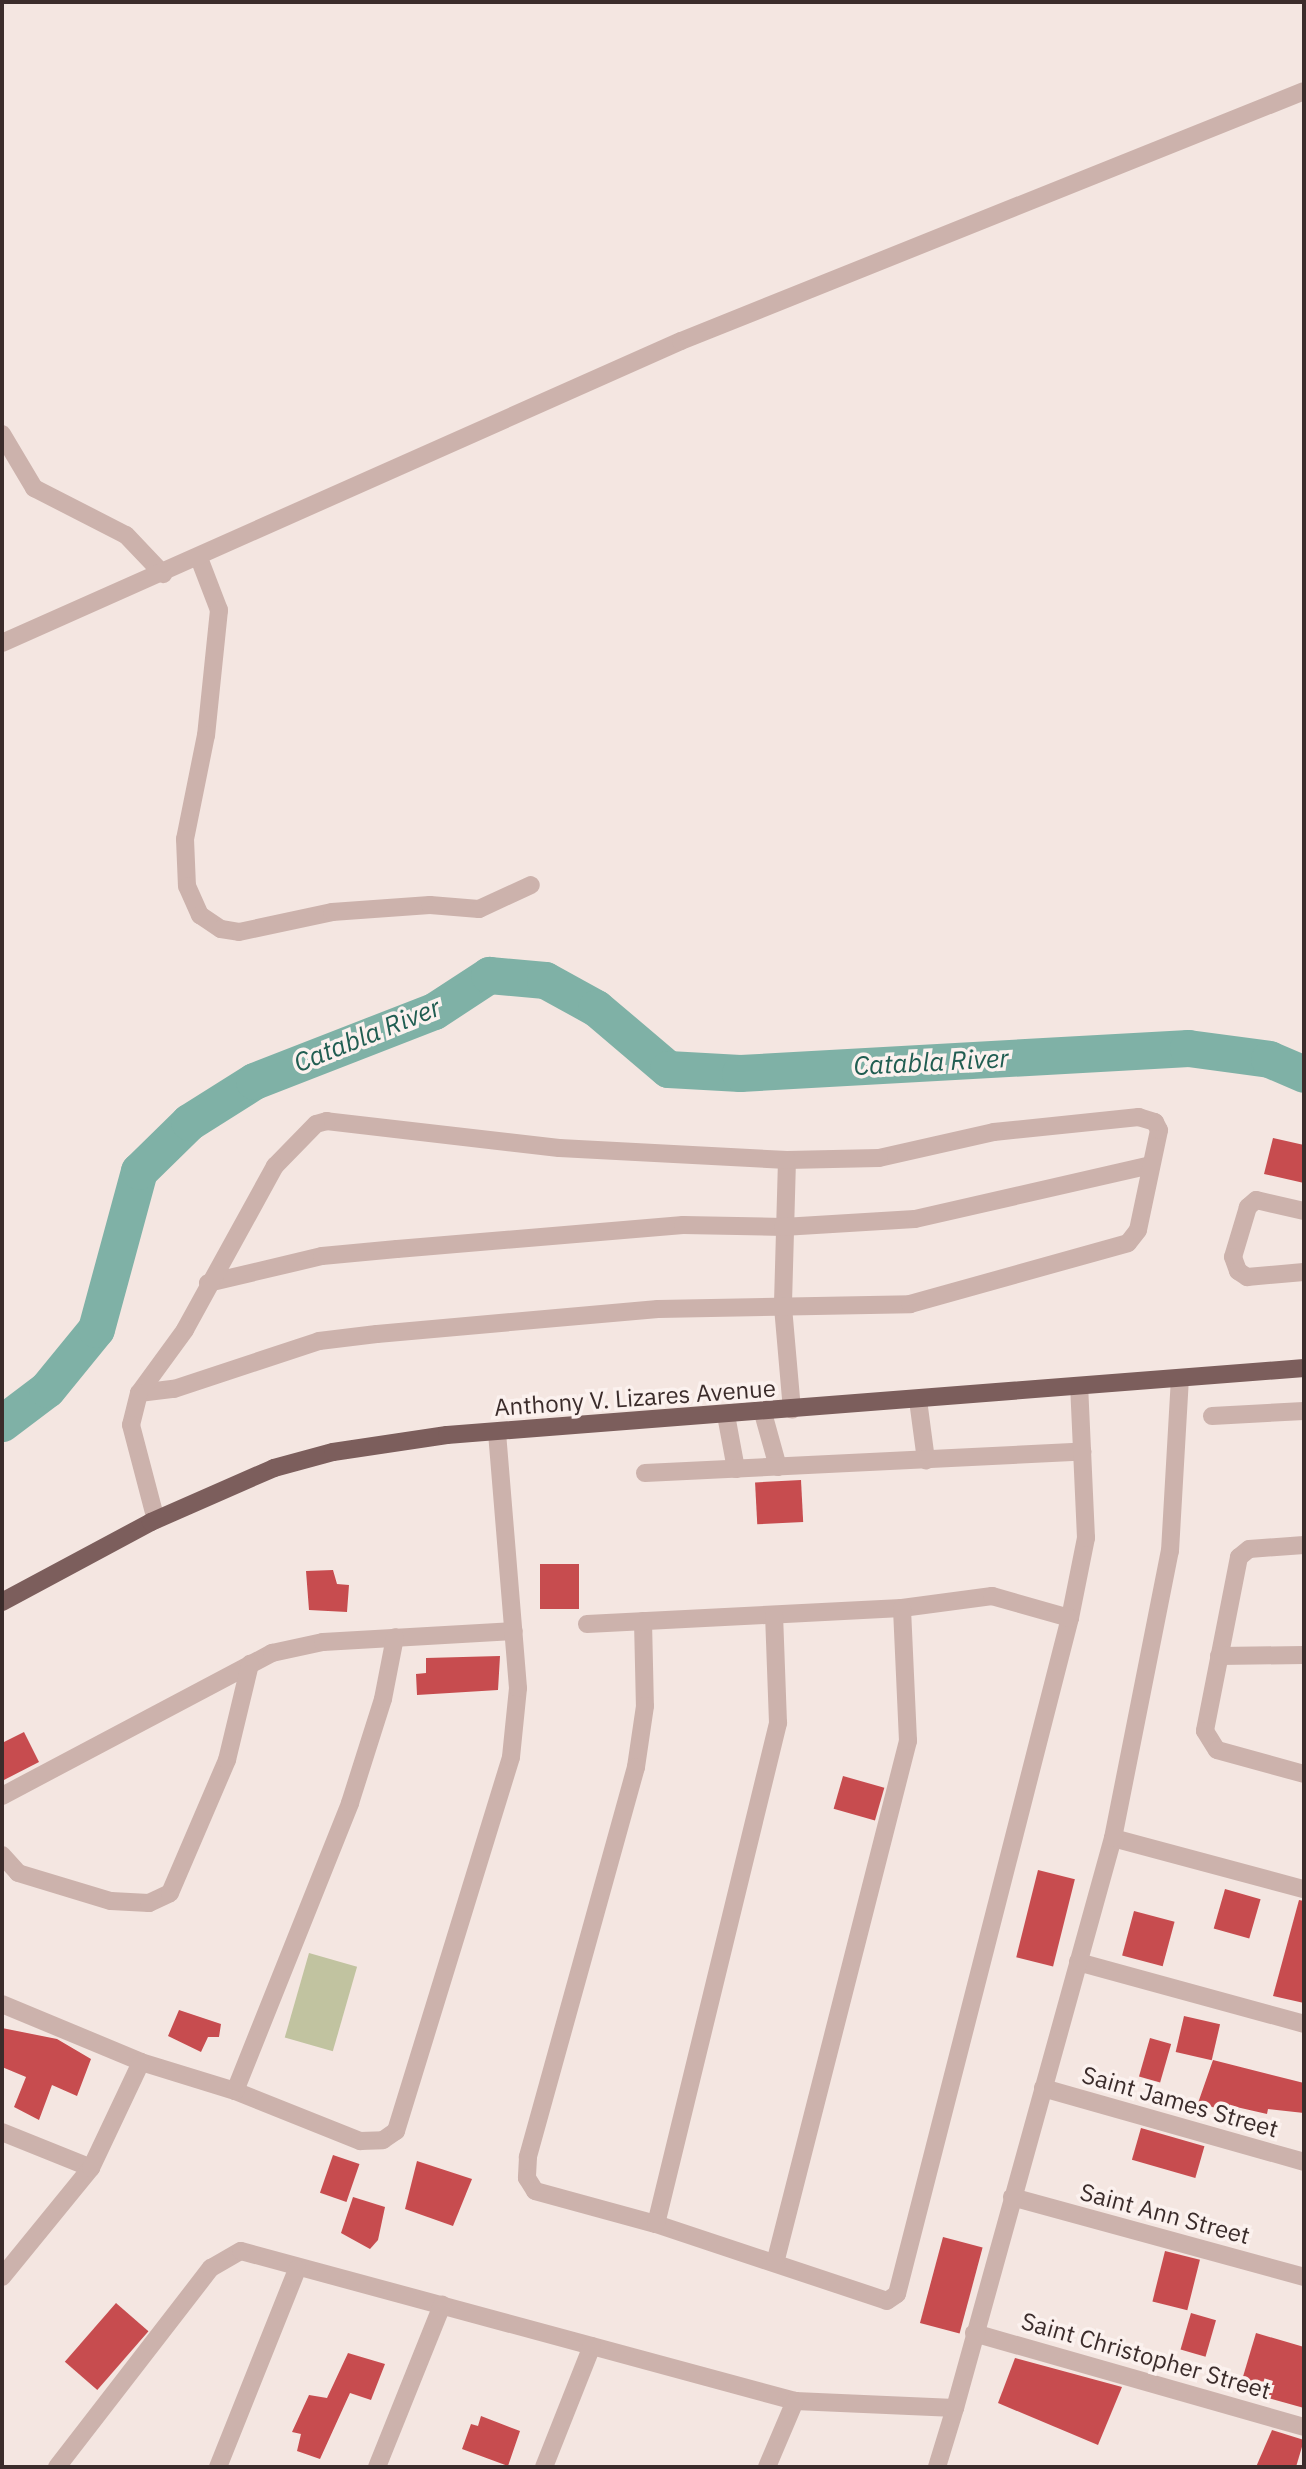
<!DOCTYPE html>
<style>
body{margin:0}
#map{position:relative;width:1306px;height:2469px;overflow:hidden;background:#f4e6e1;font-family:"IBM Plex Sans",sans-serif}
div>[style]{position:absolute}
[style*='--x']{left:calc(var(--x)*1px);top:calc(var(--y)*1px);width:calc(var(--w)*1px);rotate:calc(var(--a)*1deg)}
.green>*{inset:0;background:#c1c3a0;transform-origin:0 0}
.river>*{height:37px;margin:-18.5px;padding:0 18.5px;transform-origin:18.5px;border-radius:18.5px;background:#7fb1a6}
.building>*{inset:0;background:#c74c4f;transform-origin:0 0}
.minor>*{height:18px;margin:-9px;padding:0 9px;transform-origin:9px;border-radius:9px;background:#ccb2ac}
.major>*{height:18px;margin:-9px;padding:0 9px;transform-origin:9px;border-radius:9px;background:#7c5e5c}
span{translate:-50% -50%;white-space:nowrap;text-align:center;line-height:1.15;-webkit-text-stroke:7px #fbf1ee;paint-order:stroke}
.street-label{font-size:24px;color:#3b2c2b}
.water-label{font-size:26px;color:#205d51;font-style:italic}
.frame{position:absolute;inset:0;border:4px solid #3b2c2b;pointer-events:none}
</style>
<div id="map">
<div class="green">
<i style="left:309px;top:1953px;width:50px;height:88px;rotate:16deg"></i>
</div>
<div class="river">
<i style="--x:2;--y:1423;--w:56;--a:-37.1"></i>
<i style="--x:47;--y:1389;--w:77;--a:-50.8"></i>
<i style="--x:96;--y:1329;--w:164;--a:-74.8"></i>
<i style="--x:139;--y:1171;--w:70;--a:-44.4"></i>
<i style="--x:189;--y:1122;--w:77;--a:-32.2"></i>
<i style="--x:254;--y:1081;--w:193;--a:-21.3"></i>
<i style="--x:434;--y:1011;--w:66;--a:-33.2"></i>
<i style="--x:489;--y:975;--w:56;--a:5.1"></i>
<i style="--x:545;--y:980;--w:58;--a:28.8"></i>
<i style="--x:596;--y:1008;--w:94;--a:40.3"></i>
<i style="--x:668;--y:1069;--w:72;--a:3.2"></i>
<i style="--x:740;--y:1073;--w:449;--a:-3.2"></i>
<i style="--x:1188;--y:1048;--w:82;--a:7.7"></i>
<i style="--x:1269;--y:1059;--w:38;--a:23"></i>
</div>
<div class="building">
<i style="clip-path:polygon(1273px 1138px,1304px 1145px,1304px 1183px,1264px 1174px)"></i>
<i style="left:801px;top:1480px;width:42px;height:46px;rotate:87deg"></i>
<i style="left:540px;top:1564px;width:39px;height:45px"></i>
<i style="clip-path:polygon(333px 1570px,337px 1584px,349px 1585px,347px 1612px,309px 1610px,306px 1571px)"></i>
<i style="clip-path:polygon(500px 1656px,498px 1690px,417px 1695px,416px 1674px,426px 1673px,426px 1658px)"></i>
<i style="clip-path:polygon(24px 1732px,39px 1762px,2px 1781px,2px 1743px)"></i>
<i style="left:843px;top:1776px;width:43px;height:34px;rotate:16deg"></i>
<i style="left:1038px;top:1870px;width:38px;height:90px;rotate:14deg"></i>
<i style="left:1225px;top:1889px;width:37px;height:41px;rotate:16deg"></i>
<i style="clip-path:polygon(1299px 1900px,1304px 1901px,1304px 2003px,1273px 1996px)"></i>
<i style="left:1134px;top:1911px;width:42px;height:46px;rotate:15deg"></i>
<i style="clip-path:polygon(179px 2010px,221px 2024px,219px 2037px,208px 2037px,201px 2052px,168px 2036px)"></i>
<i style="left:1184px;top:2016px;width:37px;height:37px;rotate:13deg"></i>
<i style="clip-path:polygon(2px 2028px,57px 2039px,91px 2059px,77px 2096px,52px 2085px,39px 2120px,14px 2107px,26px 2077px,2px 2067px)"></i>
<i style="left:1150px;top:2038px;width:22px;height:40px;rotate:16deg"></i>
<i style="clip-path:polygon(1213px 2060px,1304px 2083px,1304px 2113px,1268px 2109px,1267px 2114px,1232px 2106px,1230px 2112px,1198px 2103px)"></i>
<i style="left:1141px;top:2128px;width:66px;height:33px;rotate:16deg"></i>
<i style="left:333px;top:2155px;width:28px;height:40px;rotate:19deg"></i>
<i style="clip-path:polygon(417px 2161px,472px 2179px,453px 2226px,405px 2209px)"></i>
<i style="clip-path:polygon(353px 2197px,385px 2207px,378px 2240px,370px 2249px,341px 2233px)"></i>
<i style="left:943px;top:2237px;width:41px;height:89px;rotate:15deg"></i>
<i style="left:1165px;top:2251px;width:36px;height:52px;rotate:14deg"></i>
<i style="left:116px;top:2303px;width:43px;height:78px;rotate:41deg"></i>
<i style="left:1191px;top:2313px;width:26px;height:38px;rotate:16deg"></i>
<i style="clip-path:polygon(1256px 2333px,1304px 2347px,1304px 2408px,1239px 2390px)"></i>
<i style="clip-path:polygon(348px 2353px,385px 2364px,371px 2400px,350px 2393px,320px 2459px,297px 2451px,301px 2434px,292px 2432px,309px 2395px,327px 2398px)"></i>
<i style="clip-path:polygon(1015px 2358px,1122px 2387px,1098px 2445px,998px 2403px)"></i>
<i style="clip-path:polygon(481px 2416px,520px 2431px,508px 2466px,462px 2449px,471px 2424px,478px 2426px)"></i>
<i style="clip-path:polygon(1272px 2430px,1304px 2440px,1296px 2467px,1256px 2467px)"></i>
</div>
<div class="minor">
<i style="--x:2;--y:434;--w:63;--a:59.3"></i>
<i style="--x:34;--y:488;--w:103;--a:27.1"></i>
<i style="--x:126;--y:535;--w:54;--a:46.5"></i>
<i style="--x:199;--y:558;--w:56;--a:69"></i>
<i style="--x:219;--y:610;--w:126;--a:95.9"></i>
<i style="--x:206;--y:735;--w:106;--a:101.4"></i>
<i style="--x:185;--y:839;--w:47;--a:87.6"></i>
<i style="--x:187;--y:886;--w:32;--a:66"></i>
<i style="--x:200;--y:915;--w:25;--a:34"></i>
<i style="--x:221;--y:929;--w:18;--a:9"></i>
<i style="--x:239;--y:932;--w:95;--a:-12.1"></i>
<i style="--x:332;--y:912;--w:98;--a:-4.1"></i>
<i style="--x:430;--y:905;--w:49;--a:4.7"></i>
<i style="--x:479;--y:909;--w:57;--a:-24.8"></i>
<i style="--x:2;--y:643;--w:743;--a:-23.98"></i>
<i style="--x:681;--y:341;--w:671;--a:-21.86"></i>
<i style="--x:787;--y:1160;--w:147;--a:91.6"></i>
<i style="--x:783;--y:1307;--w:103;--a:85"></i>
<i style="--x:1304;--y:1211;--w:49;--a:-167.1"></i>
<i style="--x:1256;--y:1200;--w:11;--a:139"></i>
<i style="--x:1248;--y:1207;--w:52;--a:106.7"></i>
<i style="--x:1233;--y:1257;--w:15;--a:70"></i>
<i style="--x:1238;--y:1271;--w:11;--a:34"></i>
<i style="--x:1247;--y:1277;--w:57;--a:-5"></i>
<i style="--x:208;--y:1283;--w:117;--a:-13.3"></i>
<i style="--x:322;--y:1256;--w:75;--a:-5.3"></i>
<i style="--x:397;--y:1249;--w:287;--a:-4.8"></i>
<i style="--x:683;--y:1225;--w:100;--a:1.1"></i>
<i style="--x:783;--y:1227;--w:132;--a:-3.5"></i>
<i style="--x:915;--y:1219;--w:241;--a:-12.9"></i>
<i style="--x:139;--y:1393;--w:35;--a:-7"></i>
<i style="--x:174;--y:1389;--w:153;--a:-18.3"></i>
<i style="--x:319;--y:1341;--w:58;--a:-6.9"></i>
<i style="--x:377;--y:1334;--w:282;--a:-5.1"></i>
<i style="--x:658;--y:1309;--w:252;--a:-1.1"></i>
<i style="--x:910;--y:1304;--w:226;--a:-15.6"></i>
<i style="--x:1128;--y:1243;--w:16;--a:-52"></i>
<i style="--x:1138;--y:1230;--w:102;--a:-78.1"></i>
<i style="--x:1159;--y:1130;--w:9;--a:-117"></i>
<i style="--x:1155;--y:1122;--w:17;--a:-163"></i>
<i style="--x:1139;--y:1117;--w:146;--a:174.1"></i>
<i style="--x:994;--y:1132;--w:118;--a:167.3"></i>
<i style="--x:879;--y:1158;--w:92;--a:178.8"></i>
<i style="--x:787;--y:1160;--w:228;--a:-177"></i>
<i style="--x:559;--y:1148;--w:234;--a:-173.4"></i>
<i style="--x:327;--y:1121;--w:11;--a:165"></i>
<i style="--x:316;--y:1124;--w:59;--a:134.3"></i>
<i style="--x:275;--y:1166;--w:187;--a:118.8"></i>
<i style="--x:185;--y:1330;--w:78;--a:126.1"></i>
<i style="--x:139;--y:1393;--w:33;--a:104"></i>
<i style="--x:131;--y:1425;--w:98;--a:75.3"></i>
<i style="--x:918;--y:1400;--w:61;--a:82.4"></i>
<i style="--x:763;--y:1413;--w:56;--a:74.5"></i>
<i style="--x:726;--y:1415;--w:55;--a:79.5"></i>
<i style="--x:1212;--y:1416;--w:92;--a:-3.1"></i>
<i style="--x:645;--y:1473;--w:438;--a:-2.8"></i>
<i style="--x:1304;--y:1545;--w:55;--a:175.8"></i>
<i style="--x:1249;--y:1549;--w:13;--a:141"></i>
<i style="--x:1239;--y:1557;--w:177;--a:101.1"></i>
<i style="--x:1205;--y:1731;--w:22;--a:58"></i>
<i style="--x:1217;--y:1750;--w:90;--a:15.4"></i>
<i style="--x:643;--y:1621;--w:85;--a:88.7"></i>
<i style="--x:645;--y:1706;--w:62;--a:98.4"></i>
<i style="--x:636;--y:1767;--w:405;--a:105.5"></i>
<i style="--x:528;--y:2157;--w:21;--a:93"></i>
<i style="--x:527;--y:2178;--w:15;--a:58"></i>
<i style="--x:535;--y:2191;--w:125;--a:15.3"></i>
<i style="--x:656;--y:2224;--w:243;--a:18.4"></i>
<i style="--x:887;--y:2301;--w:12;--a:-35"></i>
<i style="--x:897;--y:2294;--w:698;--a:-75.65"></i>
<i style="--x:1070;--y:1618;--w:82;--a:-78.7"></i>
<i style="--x:1086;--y:1538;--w:152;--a:-92.6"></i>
<i style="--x:587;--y:1624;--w:315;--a:-2.9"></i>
<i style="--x:902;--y:1608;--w:91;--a:-7.6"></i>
<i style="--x:992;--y:1596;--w:81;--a:15.8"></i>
<i style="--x:1219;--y:1656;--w:85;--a:-0.7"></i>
<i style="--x:2;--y:1796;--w:306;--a:-27.9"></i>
<i style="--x:272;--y:1653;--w:52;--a:-12.2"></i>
<i style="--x:323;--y:1642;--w:191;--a:-3.3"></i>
<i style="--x:1113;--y:1838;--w:198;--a:15"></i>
<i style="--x:2;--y:1855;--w:24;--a:48"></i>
<i style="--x:18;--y:1873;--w:97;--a:16.8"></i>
<i style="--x:111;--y:1901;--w:38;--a:3"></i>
<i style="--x:149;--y:1903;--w:23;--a:-25"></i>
<i style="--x:170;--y:1893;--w:145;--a:-66.8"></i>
<i style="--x:227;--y:1760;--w:99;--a:-76.5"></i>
<i style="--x:1078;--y:1962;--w:234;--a:15.3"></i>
<i style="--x:2;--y:2004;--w:151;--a:22.6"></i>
<i style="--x:141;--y:2062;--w:98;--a:17.1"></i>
<i style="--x:235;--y:2091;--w:135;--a:21.8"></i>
<i style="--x:360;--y:2141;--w:23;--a:-2"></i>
<i style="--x:383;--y:2140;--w:16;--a:-35"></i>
<i style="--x:396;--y:2131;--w:391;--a:-72.9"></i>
<i style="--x:511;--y:1757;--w:69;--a:-84.2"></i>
<i style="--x:518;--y:1688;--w:256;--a:-94.7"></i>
<i style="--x:1043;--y:2088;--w:271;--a:15.8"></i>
<i style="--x:235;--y:2091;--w:310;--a:-68.2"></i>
<i style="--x:350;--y:1803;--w:109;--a:-72.4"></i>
<i style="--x:383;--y:1699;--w:63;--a:-79"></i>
<i style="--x:2;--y:2132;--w:96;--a:22"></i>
<i style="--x:1012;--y:2197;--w:303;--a:15.3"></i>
<i style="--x:656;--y:2224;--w:516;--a:-76.31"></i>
<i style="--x:778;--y:1723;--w:108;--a:-92.1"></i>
<i style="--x:775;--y:2263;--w:539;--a:-75.71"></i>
<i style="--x:908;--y:1741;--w:133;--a:-92.6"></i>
<i style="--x:2;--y:2277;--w:141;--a:-50.8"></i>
<i style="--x:91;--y:2168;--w:117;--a:-64.7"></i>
<i style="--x:974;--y:2333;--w:343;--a:15.9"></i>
<i style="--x:57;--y:2467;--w:252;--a:-52.3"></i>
<i style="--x:211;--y:2268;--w:34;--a:-30"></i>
<i style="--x:241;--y:2251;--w:574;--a:15.15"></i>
<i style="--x:795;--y:2401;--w:160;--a:2.5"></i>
<i style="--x:955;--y:2408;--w:591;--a:-74.51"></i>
<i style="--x:1113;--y:1838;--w:293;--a:-78.8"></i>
<i style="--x:1170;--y:1551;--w:173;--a:-86.7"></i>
<i style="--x:218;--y:2467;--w:213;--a:-68.2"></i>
<i style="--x:377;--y:2467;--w:175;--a:-68.1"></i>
<i style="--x:544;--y:2467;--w:130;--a:-68.4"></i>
<i style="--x:767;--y:2467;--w:72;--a:-67"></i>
<i style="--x:937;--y:2467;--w:62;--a:-73"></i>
</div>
<div class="major">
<i style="--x:2;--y:1602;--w:169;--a:-28.2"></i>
<i style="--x:151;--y:1522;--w:134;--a:-23.7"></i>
<i style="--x:274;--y:1468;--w:61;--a:-15.2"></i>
<i style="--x:333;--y:1452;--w:115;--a:-8.5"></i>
<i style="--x:447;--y:1435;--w:860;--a:-4.47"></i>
</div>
<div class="street-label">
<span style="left:635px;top:1398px;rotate:-4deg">Anthony V. Lizares Avenue</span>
<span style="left:1180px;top:2102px;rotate:16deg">Saint James Street</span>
<span style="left:1165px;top:2214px;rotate:15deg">Saint Ann Street</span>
<span style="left:1146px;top:2356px;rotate:16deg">Saint Christopher Street</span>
</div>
<div class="water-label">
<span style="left:367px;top:1035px;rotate:-22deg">Catabla River</span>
<span style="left:931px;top:1062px;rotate:-3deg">Catabla River</span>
</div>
<div class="frame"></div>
</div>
